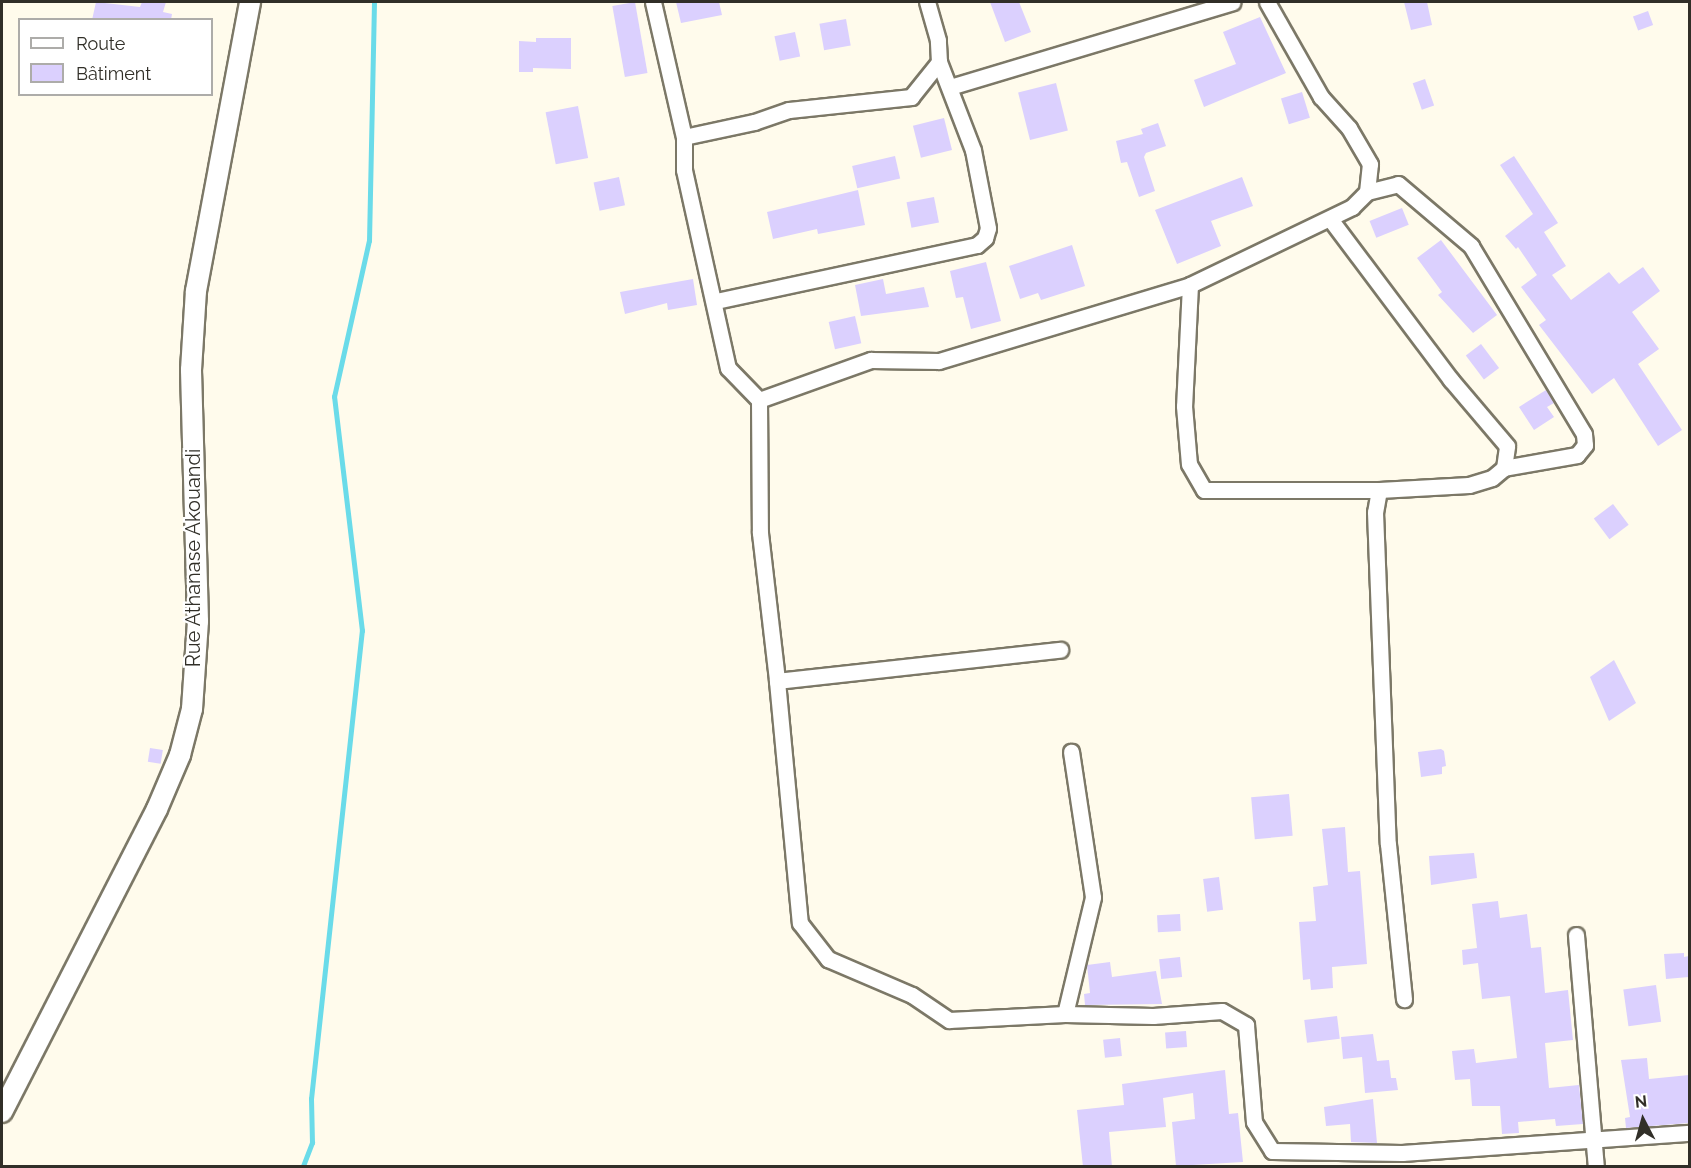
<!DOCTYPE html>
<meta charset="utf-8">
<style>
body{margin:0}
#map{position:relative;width:1691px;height:1168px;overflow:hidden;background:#fffbec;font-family:Raleway,sans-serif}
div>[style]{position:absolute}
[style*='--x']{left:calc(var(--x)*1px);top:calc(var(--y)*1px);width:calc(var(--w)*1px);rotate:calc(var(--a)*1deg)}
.stream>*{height:4.5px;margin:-2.25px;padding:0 2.25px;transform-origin:2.25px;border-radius:2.25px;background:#6adbe9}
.building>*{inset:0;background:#dbd0fe;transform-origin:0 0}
.roads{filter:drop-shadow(2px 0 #7c7867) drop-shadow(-2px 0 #7c7867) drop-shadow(0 2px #7c7867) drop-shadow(0 -2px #7c7867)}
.minor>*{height:15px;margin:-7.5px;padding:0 7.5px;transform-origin:7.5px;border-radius:7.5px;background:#fff}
.tertiary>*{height:20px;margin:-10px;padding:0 10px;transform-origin:10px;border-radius:10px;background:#fff}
span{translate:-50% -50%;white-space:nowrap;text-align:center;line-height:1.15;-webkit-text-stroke:4.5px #fff;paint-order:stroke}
.street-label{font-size:20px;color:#312f28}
.frame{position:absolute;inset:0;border:3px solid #312f28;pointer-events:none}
.legend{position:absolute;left:18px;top:18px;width:195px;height:78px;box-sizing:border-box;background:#fff;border:2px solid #adaca9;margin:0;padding:8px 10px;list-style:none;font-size:18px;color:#312f28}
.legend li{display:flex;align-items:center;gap:12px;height:30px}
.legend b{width:30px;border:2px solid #adaca9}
.north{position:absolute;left:1613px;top:1090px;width:60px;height:60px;-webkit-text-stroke:4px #fff;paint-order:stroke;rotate:354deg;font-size:16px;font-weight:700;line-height:24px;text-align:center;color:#312f28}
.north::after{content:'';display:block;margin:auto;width:21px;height:27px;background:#312f28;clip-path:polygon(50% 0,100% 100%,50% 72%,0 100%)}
</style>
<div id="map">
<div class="stream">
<i style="--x:303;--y:1166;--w:25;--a:-69"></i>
<i style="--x:312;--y:1143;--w:44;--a:-91.3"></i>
<i style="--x:311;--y:1099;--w:471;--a:-83.8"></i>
<i style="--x:362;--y:631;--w:236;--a:-96.8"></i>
<i style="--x:334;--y:397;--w:160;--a:-77.4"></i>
<i style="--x:369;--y:241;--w:239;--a:-88.8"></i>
</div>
<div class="building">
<i style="clip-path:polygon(96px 2px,140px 7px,142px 2px,166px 2px,163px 12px,172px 14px,171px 20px,92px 20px)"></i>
<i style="left:635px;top:2px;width:72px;height:23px;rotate:80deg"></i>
<i style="clip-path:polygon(676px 2px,719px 2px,722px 15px,681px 23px)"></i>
<i style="clip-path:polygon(990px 2px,1019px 2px,1031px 32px,1005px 42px)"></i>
<i style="clip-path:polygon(1404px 2px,1427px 2px,1432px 25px,1411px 30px)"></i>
<i style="left:1648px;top:11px;width:15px;height:16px;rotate:70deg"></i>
<i style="clip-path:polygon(1260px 17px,1286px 73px,1204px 107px,1194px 80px,1236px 64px,1223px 32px)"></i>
<i style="left:846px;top:19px;width:27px;height:27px;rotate:80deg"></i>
<i style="left:795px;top:32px;width:25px;height:21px;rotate:78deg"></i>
<i style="clip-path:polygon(536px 38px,571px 38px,571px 69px,533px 68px,533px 72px,519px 72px,519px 41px,536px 42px)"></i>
<i style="left:1425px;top:79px;width:28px;height:13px;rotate:71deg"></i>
<i style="left:1056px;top:83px;width:49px;height:39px;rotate:76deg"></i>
<i style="left:1302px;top:92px;width:27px;height:22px;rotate:73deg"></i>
<i style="left:578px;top:106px;width:53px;height:33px;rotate:79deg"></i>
<i style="left:944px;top:118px;width:33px;height:32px;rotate:76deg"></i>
<i style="clip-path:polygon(1158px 123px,1166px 146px,1146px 153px,1144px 157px,1155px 191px,1139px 197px,1127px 162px,1121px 163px,1116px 141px,1143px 134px,1141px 129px)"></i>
<i style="left:895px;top:156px;width:23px;height:44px;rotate:77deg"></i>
<i style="clip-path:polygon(1514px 156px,1558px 223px,1544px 232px,1566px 266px,1552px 275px,1571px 300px,1609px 272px,1619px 284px,1643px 267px,1660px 291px,1632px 312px,1659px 349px,1638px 364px,1682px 430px,1658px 446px,1614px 378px,1592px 394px,1539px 325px,1546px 320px,1521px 287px,1537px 275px,1518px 247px,1516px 249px,1505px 236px,1533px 214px,1500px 165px)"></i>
<i style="left:619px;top:177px;width:29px;height:26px;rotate:78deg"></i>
<i style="clip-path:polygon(1242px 177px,1253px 206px,1211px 221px,1221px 246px,1177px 264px,1155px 210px)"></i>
<i style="clip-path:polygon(858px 190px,865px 225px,818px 234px,817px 229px,773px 239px,767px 212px)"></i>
<i style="left:934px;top:197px;width:26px;height:28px;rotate:79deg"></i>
<i style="left:1402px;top:208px;width:18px;height:35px;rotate:68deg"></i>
<i style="clip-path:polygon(1441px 240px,1497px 315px,1473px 333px,1438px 295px,1442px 292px,1417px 258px)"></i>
<i style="clip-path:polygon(1072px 245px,1085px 286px,1041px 300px,1038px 293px,1020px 299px,1009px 266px)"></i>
<i style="clip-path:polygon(986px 262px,1001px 321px,971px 329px,963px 297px,956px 298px,950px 271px)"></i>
<i style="clip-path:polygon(693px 279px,697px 305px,668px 310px,667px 303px,625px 314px,620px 292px)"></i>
<i style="clip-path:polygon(883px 279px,886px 294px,924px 287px,929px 307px,861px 316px,855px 285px)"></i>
<i style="left:855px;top:316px;width:28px;height:27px;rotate:77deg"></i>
<i style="left:1481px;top:344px;width:30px;height:19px;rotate:53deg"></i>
<i style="clip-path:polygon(1546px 390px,1554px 403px,1547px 407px,1554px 417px,1534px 430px,1519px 407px)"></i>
<i style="left:1613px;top:504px;width:26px;height:24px;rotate:53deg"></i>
<i style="clip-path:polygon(1614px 660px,1636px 703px,1609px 721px,1590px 677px)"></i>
<i style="left:150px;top:748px;width:13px;height:14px;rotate:9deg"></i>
<i style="clip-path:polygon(1441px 749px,1444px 751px,1446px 766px,1442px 767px,1442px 774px,1421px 777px,1418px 752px)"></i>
<i style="left:1289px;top:794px;width:42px;height:38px;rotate:85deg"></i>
<i style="clip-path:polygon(1345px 827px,1348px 872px,1360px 871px,1367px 964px,1332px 967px,1333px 988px,1311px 990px,1310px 979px,1303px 980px,1299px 922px,1316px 921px,1313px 887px,1328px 885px,1322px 829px)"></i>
<i style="clip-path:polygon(1474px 853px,1477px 878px,1431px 885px,1429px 856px)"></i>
<i style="left:1219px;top:877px;width:33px;height:16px;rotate:83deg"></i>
<i style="clip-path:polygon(1498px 901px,1500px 918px,1527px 914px,1531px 948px,1541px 947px,1545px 993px,1568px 990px,1573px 1040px,1545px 1043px,1549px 1088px,1579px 1085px,1583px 1124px,1556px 1126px,1555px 1119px,1518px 1122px,1519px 1133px,1502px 1134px,1500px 1106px,1472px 1106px,1470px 1079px,1455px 1080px,1452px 1051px,1474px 1049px,1476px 1063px,1517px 1058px,1510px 996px,1482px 999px,1478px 963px,1463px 965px,1462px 950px,1477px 948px,1472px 904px)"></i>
<i style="left:1180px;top:914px;width:17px;height:23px;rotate:87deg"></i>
<i style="clip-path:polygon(1684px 953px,1684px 957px,1689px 956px,1689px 977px,1666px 979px,1664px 954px)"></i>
<i style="left:1180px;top:957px;width:20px;height:21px;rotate:84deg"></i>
<i style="clip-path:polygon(1110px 962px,1112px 977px,1156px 971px,1162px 1004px,1085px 1005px,1084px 994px,1090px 993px,1087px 965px)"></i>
<i style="left:1656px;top:985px;width:37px;height:33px;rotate:82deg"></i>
<i style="left:1337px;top:1016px;width:23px;height:33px;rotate:83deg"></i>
<i style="left:1186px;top:1031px;width:16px;height:21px;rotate:86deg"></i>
<i style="clip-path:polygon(1373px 1034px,1377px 1061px,1389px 1060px,1391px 1078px,1396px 1078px,1398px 1090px,1365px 1093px,1362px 1057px,1343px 1059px,1341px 1037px)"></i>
<i style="left:1120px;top:1038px;width:18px;height:17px;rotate:84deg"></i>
<i style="clip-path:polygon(1647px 1058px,1649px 1079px,1689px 1075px,1689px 1123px,1626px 1128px,1625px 1118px,1630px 1117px,1621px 1060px)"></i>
<i style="clip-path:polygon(1225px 1070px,1229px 1114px,1238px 1113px,1243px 1162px,1176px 1166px,1172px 1122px,1195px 1119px,1193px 1093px,1163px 1098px,1166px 1127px,1109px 1132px,1112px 1167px,1083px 1167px,1077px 1110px,1124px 1105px,1122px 1084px)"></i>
<i style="clip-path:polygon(1373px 1099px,1377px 1143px,1351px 1142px,1350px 1124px,1326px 1126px,1324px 1107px)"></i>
</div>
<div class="roads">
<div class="minor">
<i style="--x:653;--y:2;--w:139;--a:77.1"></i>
<i style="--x:684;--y:137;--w:33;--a:90"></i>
<i style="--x:684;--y:170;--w:203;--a:77.5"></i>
<i style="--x:728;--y:368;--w:45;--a:45.9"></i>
<i style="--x:759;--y:400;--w:133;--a:89.6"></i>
<i style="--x:760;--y:533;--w:149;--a:83.4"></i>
<i style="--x:777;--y:681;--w:285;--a:-6.3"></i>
<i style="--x:950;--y:87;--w:295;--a:-16.7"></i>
<i style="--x:684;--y:137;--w:72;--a:-12.1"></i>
<i style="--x:754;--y:122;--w:37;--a:-19"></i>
<i style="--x:789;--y:110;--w:123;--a:-6.1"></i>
<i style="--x:911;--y:97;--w:45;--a:-51.3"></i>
<i style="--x:1367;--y:192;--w:32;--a:-14"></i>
<i style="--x:1398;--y:184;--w:96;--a:40.3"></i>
<i style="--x:1471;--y:246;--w:219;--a:59"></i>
<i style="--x:1584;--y:434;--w:11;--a:85"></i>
<i style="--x:1585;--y:445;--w:13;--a:129"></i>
<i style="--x:1577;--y:455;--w:74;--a:169.9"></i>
<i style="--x:1190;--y:285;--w:121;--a:92.8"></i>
<i style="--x:1184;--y:406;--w:58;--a:85.1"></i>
<i style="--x:1189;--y:464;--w:30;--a:60"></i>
<i style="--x:1204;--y:490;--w:175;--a:0"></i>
<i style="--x:1379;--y:490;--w:90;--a:-3.2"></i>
<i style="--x:1469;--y:485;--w:24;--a:-17"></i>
<i style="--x:1492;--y:478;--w:16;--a:-40"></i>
<i style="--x:1504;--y:468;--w:22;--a:-82"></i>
<i style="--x:1507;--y:446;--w:87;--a:-130.3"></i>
<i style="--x:1451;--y:380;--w:201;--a:-126.9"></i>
<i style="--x:716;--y:301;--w:267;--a:-12.1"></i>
<i style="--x:977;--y:245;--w:11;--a:-41"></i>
<i style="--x:985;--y:238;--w:10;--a:-73"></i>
<i style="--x:988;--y:228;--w:79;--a:-100.9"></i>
<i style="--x:973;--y:150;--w:94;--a:-111.1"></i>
<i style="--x:939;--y:62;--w:22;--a:-93"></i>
<i style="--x:938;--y:40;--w:40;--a:-106"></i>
<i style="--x:759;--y:400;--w:119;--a:-19.7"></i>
<i style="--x:871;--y:360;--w:68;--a:0.8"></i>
<i style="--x:939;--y:361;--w:262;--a:-16.8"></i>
<i style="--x:1190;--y:285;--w:180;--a:-25.7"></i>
<i style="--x:1352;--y:207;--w:21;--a:-45"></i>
<i style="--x:1367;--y:192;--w:28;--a:-84"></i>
<i style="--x:1370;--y:164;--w:42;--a:-120.3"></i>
<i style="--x:1349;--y:128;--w:42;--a:-132.1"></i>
<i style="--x:1321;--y:97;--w:109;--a:-119.6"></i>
<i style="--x:1379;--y:490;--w:22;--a:100"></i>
<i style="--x:1375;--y:512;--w:332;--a:87.8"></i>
<i style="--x:1388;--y:844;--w:156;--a:84.1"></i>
<i style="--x:777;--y:681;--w:243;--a:84.6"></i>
<i style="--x:800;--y:923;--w:46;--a:52.1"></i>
<i style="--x:828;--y:959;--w:91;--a:23.2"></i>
<i style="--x:912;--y:995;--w:45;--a:34"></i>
<i style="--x:949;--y:1020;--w:116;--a:-3"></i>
<i style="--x:1065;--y:1014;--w:88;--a:1.3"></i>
<i style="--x:1153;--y:1016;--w:69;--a:-4.1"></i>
<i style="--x:1222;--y:1011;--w:28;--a:30"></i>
<i style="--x:1246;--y:1025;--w:97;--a:85.3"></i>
<i style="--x:1254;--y:1122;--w:34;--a:58"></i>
<i style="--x:1272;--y:1151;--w:130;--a:0.9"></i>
<i style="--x:1402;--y:1153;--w:289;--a:-4"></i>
<i style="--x:1576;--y:935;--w:232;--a:85.1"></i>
<i style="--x:1065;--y:1014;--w:120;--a:-76.5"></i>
<i style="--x:1093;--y:897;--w:147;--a:-98.6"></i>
</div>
<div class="tertiary">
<i style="--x:2;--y:1112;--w:340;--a:-62.9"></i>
<i style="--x:157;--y:809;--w:59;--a:-66.9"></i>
<i style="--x:180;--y:755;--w:48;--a:-75.4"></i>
<i style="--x:192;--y:709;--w:88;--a:-86.1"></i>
<i style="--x:198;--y:621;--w:251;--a:-91.6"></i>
<i style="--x:191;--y:370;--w:79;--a:-86.4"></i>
<i style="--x:196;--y:291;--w:294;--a:-79.4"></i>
</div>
</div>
<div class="street-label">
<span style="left:193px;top:558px;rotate:-90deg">Rue Athanase Akouandi</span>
</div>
<div class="frame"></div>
<ul class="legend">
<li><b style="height:8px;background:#fff"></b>Route</li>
<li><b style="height:16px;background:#dbd0fe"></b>Bâtiment</li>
</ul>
<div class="north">N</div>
</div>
